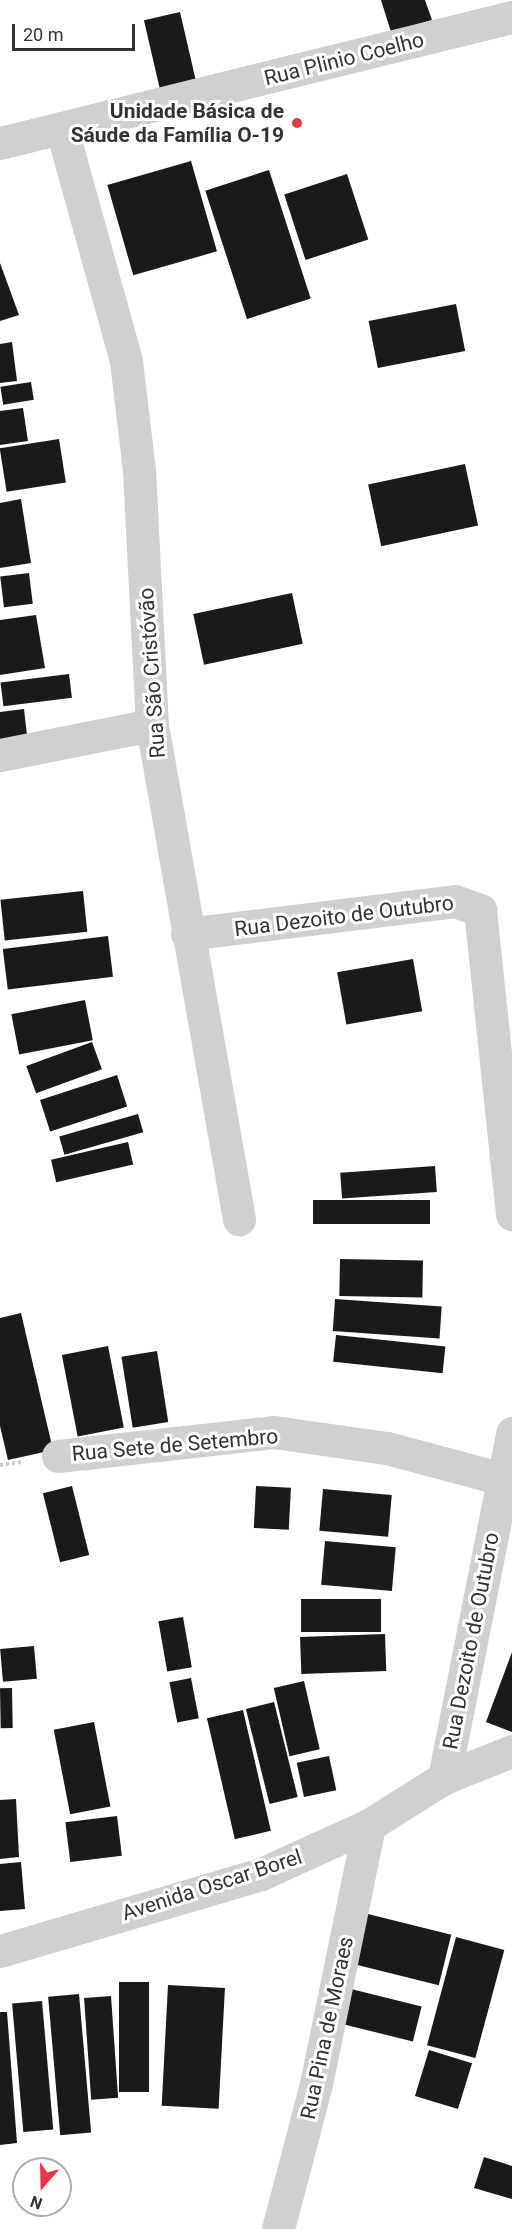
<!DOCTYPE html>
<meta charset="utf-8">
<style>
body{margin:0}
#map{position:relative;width:512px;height:2229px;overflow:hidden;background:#fff;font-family:Roboto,sans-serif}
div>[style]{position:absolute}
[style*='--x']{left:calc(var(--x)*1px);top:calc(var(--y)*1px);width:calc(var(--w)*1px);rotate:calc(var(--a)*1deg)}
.building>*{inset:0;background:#1a1a1a;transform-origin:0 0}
.path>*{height:4px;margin-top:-2px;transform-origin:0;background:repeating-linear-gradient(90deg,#cdcdcd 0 3px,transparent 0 6px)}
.street>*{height:33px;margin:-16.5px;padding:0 16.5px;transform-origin:16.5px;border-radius:16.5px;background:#d0d0d0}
.dots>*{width:16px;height:16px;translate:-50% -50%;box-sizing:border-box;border:3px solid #fff;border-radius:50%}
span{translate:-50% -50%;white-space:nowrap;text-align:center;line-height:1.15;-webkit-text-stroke:6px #fff;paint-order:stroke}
.street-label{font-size:21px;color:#333}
.poi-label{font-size:21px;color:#333;font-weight:700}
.right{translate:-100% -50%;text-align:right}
.north{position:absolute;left:12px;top:2157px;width:60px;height:60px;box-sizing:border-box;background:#fff;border:2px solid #adadad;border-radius:50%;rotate:200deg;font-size:16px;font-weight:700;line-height:24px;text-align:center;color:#333}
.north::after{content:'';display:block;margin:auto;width:21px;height:27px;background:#e63946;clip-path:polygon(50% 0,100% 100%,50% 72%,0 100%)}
.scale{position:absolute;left:12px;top:24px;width:123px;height:27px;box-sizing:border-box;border:3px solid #333;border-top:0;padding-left:8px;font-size:18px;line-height:21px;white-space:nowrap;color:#333;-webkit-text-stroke:4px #fff;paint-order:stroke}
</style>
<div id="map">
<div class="building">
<i style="clip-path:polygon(381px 0,425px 0,432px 20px,391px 32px)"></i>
<i style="left:180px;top:12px;width:77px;height:37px;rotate:77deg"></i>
<i style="left:191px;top:161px;width:94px;height:87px;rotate:74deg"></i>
<i style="left:269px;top:170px;width:135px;height:67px;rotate:72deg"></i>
<i style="left:347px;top:174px;width:69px;height:66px;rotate:72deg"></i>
<i style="clip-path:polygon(0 263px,19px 315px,0 321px)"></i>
<i style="left:456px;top:304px;width:48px;height:89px;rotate:79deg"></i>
<i style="clip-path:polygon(12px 342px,17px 381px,0 383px,0 344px)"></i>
<i style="left:31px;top:382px;width:18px;height:31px;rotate:81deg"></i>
<i style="clip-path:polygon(23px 408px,28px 441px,0 445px,0 411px)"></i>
<i style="left:59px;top:439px;width:44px;height:60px;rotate:81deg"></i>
<i style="left:465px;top:464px;width:63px;height:99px;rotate:78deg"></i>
<i style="clip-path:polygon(21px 499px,31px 563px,0 568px,0 503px)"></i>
<i style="left:29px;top:573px;width:31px;height:29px;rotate:83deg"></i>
<i style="left:292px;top:593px;width:52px;height:101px;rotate:78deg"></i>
<i style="clip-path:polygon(36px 615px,45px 668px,0 675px,0 620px)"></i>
<i style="left:69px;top:674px;width:24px;height:69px;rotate:83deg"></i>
<i style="clip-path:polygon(24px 709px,28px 744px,0 747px,0 712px)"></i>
<i style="left:83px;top:891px;width:41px;height:83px;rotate:84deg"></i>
<i style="left:108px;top:936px;width:41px;height:106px;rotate:83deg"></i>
<i style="left:413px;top:959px;width:53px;height:77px;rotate:80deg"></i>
<i style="left:85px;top:1000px;width:41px;height:75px;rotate:79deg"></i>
<i style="left:92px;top:1042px;width:29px;height:70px;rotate:70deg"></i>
<i style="left:117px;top:1075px;width:33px;height:81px;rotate:72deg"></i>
<i style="left:138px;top:1114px;width:19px;height:82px;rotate:74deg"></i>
<i style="left:128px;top:1142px;width:23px;height:79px;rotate:77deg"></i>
<i style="left:435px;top:1166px;width:26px;height:95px;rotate:86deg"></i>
<i style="left:430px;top:1200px;width:24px;height:117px;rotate:90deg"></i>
<i style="left:340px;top:1259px;width:83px;height:37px;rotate:1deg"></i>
<i style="left:335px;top:1299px;width:107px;height:32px;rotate:4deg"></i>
<i style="clip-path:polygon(21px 1313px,53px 1450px,8px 1460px,0 1426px,0 1318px)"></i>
<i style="left:336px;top:1335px;width:110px;height:27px;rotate:6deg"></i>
<i style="left:108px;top:1346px;width:83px;height:47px;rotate:79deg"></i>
<i style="left:157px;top:1351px;width:72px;height:36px;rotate:81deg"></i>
<i style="left:72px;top:1486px;width:71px;height:30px;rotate:76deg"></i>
<i style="left:256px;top:1486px;width:35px;height:42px;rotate:3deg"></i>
<i style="left:323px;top:1489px;width:69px;height:42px;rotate:5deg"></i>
<i style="left:325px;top:1541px;width:71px;height:44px;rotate:5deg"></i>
<i style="left:301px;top:1599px;width:80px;height:33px"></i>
<i style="left:183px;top:1617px;width:51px;height:25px;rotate:80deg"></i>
<i style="left:385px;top:1634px;width:37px;height:85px;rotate:88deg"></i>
<i style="left:34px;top:1646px;width:33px;height:34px;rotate:85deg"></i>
<i style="clip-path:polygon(512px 1652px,512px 1732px,486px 1722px)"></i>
<i style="left:191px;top:1678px;width:41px;height:22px;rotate:79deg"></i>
<i style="left:304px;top:1681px;width:70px;height:31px;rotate:77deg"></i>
<i style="left:12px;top:1688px;width:40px;height:12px;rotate:89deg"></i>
<i style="left:274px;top:1702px;width:98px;height:29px;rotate:76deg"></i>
<i style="left:243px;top:1710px;width:124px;height:37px;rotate:77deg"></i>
<i style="left:94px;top:1722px;width:86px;height:41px;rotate:79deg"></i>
<i style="left:329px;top:1756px;width:35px;height:33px;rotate:78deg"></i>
<i style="clip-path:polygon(16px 1799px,19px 1857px,0 1859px,0 1800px)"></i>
<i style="left:117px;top:1816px;width:40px;height:52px;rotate:83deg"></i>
<i style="clip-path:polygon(21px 1862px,25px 1909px,0 1911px,0 1864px)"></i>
<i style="left:364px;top:1913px;width:90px;height:52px;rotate:14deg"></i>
<i style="left:456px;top:1937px;width:50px;height:112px;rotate:15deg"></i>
<i style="left:119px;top:1982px;width:30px;height:110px"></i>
<i style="left:168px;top:1985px;width:57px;height:121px;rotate:3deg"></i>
<i style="left:343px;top:1987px;width:81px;height:36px;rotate:14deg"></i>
<i style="left:79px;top:1994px;width:139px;height:31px;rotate:85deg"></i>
<i style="left:111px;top:1996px;width:102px;height:27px;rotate:86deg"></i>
<i style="left:42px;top:2001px;width:129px;height:30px;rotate:85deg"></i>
<i style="clip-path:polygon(0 2012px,7px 2012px,17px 2143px,0 2145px)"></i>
<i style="left:429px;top:2050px;width:45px;height:48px;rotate:17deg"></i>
<i style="clip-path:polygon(484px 2157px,512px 2166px,512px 2199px,474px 2188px)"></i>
</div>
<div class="path">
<i style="--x:0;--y:1465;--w:22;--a:-8"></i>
</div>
<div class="street">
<i style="--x:62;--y:130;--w:240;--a:74.5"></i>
<i style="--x:126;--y:361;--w:110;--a:83.2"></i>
<i style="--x:139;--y:470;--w:255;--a:87.1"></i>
<i style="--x:152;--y:725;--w:502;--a:80.01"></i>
<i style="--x:0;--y:143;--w:527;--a:-13.83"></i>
<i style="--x:0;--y:755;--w:155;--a:-11.2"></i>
<i style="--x:187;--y:934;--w:270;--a:-7"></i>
<i style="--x:455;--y:901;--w:27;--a:20"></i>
<i style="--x:480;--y:910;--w:306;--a:84"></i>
<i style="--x:58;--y:1456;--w:217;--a:-6.3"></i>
<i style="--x:274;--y:1432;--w:114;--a:8.1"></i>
<i style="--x:387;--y:1448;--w:120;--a:15"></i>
<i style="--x:444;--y:1778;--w:352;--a:-78.8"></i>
<i style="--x:0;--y:1951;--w:272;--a:-16.4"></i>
<i style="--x:261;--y:1874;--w:119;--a:-24.4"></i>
<i style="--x:369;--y:1825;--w:89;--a:-32.1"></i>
<i style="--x:444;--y:1778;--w:73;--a:-21.7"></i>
<i style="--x:278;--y:2229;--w:150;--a:-75.3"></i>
<i style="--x:316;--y:2084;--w:264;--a:-78.4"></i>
</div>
<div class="dots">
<i style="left:297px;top:123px;background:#e63946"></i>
</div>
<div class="street-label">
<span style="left:344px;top:59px;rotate:-14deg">Rua Plinio Coelho</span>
<span style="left:152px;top:673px;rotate:-94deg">Rua São Cristóvão</span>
<span style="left:344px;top:916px;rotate:-7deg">Rua Dezoito de Outubro</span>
<span style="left:175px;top:1445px;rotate:-5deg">Rua Sete de Setembro</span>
<span style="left:471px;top:1641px;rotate:-79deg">Rua Dezoito de Outubro</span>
<span style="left:212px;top:1885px;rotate:-18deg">Avenida Oscar Borel</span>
<span style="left:327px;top:2028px;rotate:-78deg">Rua Pina de Moraes</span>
</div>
<div class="poi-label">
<span class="right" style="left:284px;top:123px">Unidade Básica de<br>Sáude da Família O-19</span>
</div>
<div class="north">N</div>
<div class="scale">20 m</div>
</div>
